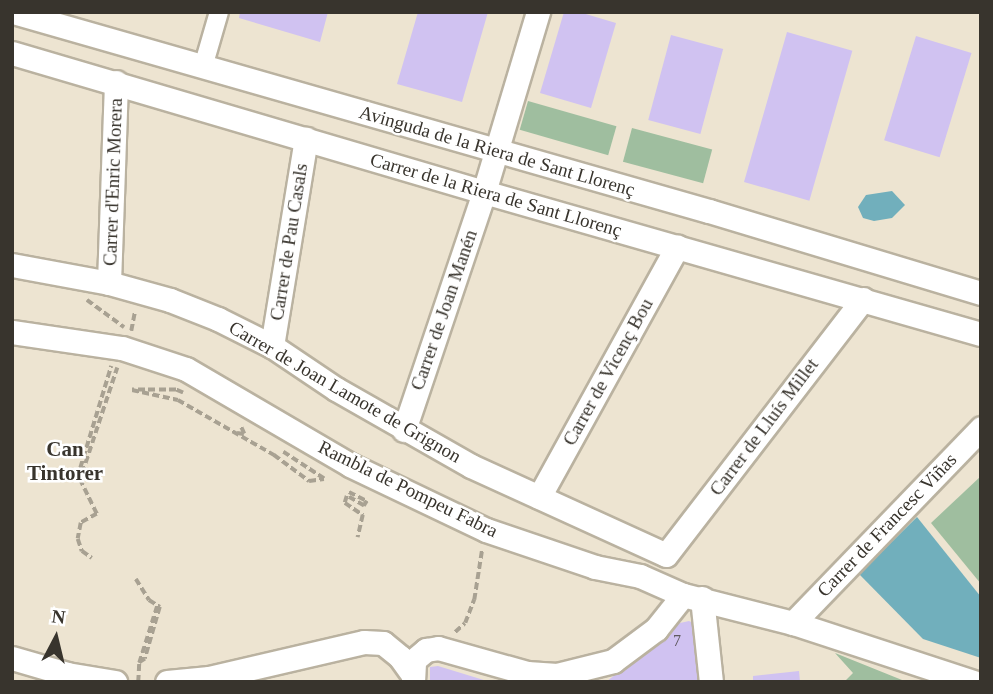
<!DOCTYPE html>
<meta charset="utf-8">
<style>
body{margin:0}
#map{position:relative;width:993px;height:694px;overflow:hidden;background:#ede4d1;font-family:"Times New Roman",serif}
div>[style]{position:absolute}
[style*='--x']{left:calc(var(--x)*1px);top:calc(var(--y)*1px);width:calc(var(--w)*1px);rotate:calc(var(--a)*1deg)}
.green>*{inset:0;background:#9fbe9f;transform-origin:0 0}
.water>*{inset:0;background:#71afbc}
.building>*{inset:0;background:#d0c2f1;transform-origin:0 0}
.path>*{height:3.5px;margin-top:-1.75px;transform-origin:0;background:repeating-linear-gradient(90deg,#a8a192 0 7px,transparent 0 10.5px)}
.roads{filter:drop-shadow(2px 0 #bab2a0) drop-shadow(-2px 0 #bab2a0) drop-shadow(0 2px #bab2a0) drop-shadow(0 -2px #bab2a0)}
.pedestrian>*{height:18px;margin:-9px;padding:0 9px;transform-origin:9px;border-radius:9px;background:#fff}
.minor>*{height:23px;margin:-11.5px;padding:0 11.5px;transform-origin:11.5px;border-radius:11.5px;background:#fff}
span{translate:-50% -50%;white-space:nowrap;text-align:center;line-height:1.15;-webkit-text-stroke:5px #fff;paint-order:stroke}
.number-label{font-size:16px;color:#5e585e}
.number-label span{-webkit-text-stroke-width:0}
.street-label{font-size:19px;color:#38342d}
.neighbourhood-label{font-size:21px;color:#38342d;font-weight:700}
.frame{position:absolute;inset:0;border:14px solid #38342d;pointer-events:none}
.north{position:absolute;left:21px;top:603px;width:70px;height:70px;-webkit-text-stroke:5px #fff;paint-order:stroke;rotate:7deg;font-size:19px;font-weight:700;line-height:28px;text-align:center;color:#38342d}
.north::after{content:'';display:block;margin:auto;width:24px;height:32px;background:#38342d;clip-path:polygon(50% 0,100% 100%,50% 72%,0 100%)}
</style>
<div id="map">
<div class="green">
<i style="left:528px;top:101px;width:92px;height:30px;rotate:16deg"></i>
<i style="left:632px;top:128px;width:83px;height:35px;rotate:15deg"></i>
<i style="clip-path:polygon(981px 476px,981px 584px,931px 523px)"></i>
<i style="clip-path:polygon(835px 653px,907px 682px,844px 682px,853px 673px)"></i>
</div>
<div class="water">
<i style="clip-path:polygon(892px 191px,905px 205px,892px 218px,874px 221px,863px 218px,858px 207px,866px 195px)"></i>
<i style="clip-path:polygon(917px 517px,981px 597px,981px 658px,923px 639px,859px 574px)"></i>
</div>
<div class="building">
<i style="clip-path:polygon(240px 12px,328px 12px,320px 42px,239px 18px)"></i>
<i style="clip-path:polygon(418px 12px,488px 12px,462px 102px,397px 84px)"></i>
<i style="clip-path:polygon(564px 12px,579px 12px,616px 23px,591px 108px,540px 93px)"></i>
<i style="left:787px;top:32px;width:68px;height:156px;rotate:16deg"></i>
<i style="left:671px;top:35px;width:54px;height:88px;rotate:15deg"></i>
<i style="left:916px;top:36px;width:58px;height:109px;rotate:17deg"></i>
<i style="clip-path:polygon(689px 621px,697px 625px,701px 682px,606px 682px,680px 623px)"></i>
<i style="clip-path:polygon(438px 666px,487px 681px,487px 682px,430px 682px,430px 667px)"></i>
<i style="clip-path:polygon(799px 671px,800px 682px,753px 682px,753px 676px)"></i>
</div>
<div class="path">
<i style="--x:87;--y:300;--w:46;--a:36.1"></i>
<i style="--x:131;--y:331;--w:20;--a:-79"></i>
<i style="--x:183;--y:393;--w:8;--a:-157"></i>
<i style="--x:176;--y:390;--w:44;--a:180"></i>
<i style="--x:132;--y:390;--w:47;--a:12.3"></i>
<i style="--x:178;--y:400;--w:111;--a:29.8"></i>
<i style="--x:274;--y:455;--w:44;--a:36.6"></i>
<i style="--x:309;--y:481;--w:15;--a:-8"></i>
<i style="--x:324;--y:479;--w:49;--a:-146.6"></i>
<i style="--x:237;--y:433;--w:7;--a:8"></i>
<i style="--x:244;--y:434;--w:10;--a:-114"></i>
<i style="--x:82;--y:473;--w:111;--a:-71.6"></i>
<i style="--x:77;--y:478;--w:117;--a:-73.1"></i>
<i style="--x:80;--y:479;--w:39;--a:64"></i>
<i style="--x:97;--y:514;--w:18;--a:151"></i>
<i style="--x:81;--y:523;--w:16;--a:101"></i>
<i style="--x:78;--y:539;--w:13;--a:72"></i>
<i style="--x:82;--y:551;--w:12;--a:35"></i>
<i style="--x:349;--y:492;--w:20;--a:27"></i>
<i style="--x:367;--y:501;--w:6;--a:121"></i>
<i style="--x:364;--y:506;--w:20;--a:-150"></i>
<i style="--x:347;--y:496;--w:7;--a:106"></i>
<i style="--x:345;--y:503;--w:22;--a:34"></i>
<i style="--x:363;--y:515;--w:23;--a:103"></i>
<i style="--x:136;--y:579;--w:25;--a:58"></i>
<i style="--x:149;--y:600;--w:13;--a:32"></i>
<i style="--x:160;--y:607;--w:54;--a:106.1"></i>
<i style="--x:145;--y:659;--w:7;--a:146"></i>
<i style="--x:455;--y:632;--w:13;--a:-42"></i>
<i style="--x:465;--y:623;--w:25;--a:-69"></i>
<i style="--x:474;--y:600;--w:52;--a:-81.1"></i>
<i style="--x:138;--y:682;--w:19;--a:-87"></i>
<i style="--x:139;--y:663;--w:60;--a:-72.5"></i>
</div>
<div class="roads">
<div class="pedestrian">
<i style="--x:203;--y:67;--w:57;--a:-73.8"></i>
</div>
<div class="minor">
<i style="--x:13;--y:12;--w:724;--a:15.96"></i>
<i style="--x:709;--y:211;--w:284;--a:16.8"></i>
<i style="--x:12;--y:53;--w:492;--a:16.4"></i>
<i style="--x:484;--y:192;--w:517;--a:15.95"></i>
<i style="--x:12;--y:265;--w:99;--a:10.5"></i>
<i style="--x:109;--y:283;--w:63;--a:15.6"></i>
<i style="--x:170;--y:300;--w:52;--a:21.6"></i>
<i style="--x:218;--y:319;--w:60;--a:26.6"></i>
<i style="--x:272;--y:346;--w:77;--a:33.9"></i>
<i style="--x:336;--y:389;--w:155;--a:29.7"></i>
<i style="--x:471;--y:466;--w:214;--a:24.5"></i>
<i style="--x:109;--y:283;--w:201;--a:-88"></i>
<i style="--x:12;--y:332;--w:111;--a:8.3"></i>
<i style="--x:122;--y:348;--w:67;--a:18.2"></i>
<i style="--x:186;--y:369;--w:190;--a:30.3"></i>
<i style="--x:350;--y:465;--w:151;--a:25.5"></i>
<i style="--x:486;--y:530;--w:115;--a:18.7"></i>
<i style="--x:595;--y:567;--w:46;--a:11.3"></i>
<i style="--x:640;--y:576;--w:47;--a:23.8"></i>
<i style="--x:683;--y:595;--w:114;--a:14.3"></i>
<i style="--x:793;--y:623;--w:190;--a:18.1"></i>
<i style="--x:272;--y:346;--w:210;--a:-80.7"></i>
<i style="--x:404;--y:430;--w:251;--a:-71.4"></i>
<i style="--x:484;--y:192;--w:188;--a:-73.3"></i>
<i style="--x:539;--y:497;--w:286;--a:-61.1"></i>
<i style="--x:666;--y:555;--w:323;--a:-52.4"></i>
<i style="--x:702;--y:598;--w:84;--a:83.9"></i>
<i style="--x:793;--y:623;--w:271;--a:-46"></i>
<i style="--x:12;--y:658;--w:57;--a:16.2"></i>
<i style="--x:67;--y:674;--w:49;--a:9.5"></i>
<i style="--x:167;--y:682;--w:42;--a:-5.4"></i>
<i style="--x:209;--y:678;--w:159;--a:-13.1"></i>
<i style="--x:364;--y:642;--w:19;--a:3"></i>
<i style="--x:383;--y:643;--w:22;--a:39"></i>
<i style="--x:400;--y:657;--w:19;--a:54"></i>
<i style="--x:413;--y:682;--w:22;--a:-87"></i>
<i style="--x:414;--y:660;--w:16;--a:-40"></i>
<i style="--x:426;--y:650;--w:12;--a:-9"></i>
<i style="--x:438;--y:648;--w:92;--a:15.7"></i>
<i style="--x:527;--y:673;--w:30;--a:4"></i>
<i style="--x:557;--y:675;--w:58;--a:-14"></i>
<i style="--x:613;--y:661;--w:54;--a:-36.7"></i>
<i style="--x:656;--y:629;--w:43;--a:-51.5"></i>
</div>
</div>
<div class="number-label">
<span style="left:677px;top:641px">7</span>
</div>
<div class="street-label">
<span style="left:497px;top:151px;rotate:16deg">Avinguda de la Riera de Sant Llorenç</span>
<span style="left:113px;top:182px;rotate:-88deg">Carrer d'Enric Morera</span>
<span style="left:496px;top:195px;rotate:16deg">Carrer de la Riera de Sant Llorenç</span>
<span style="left:289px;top:242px;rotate:-81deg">Carrer de Pau Casals</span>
<span style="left:444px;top:310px;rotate:-71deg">Carrer de Joan Manén</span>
<span style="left:608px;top:372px;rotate:-61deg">Carrer de Vicenç Bou</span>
<span style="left:345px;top:392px;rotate:30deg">Carrer de Joan Lamote de Grignon</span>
<span style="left:764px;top:427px;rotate:-53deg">Carrer de Lluís Millet</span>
<span style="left:408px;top:489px;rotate:26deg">Rambla de Pompeu Fabra</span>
<span style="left:887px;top:525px;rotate:-46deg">Carrer de Francesc Viñas</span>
</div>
<div class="neighbourhood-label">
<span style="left:65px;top:461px">Can<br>Tintorer</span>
</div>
<div class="frame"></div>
<div class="north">N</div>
</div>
